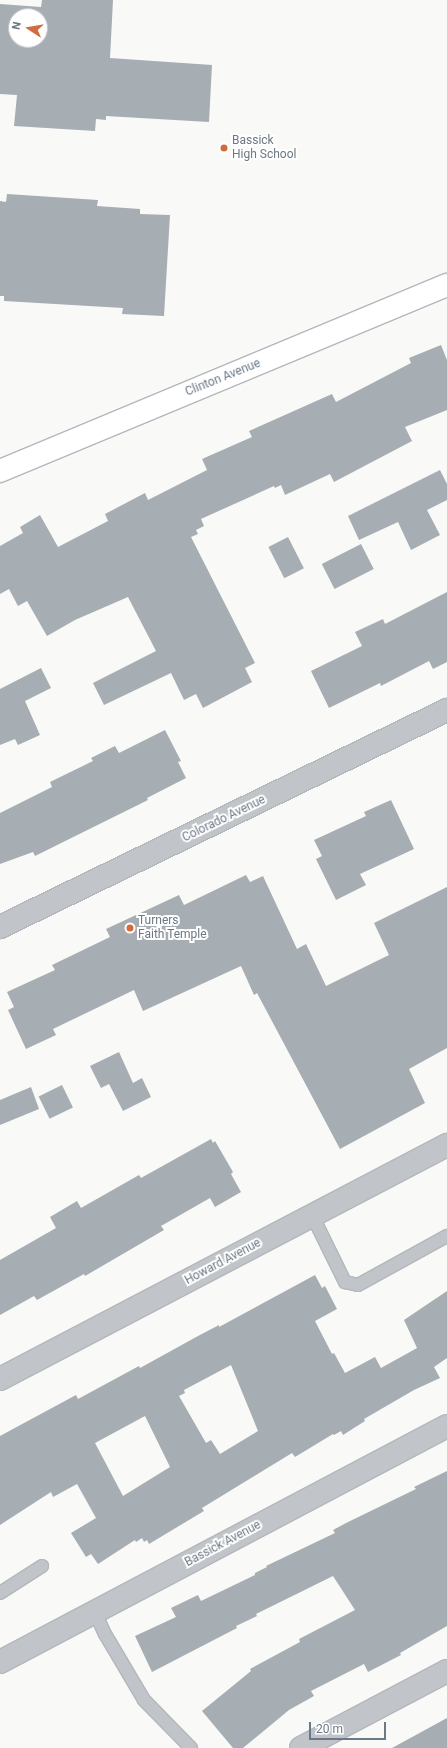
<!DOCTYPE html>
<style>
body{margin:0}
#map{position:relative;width:447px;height:1748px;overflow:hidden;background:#f9f9f7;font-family:Roboto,sans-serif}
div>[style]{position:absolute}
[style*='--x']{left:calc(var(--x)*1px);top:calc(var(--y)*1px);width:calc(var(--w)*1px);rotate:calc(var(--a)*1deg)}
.building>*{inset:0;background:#a6adb3;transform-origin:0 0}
.roads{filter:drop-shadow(1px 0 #b3b8bd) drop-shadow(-1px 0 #b3b8bd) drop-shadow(0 1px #b3b8bd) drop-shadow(0 -1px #b3b8bd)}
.lane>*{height:12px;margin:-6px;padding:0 6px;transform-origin:6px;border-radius:6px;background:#c1c4c8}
.street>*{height:22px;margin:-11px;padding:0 11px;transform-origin:11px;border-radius:11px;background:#c1c4c8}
.secondary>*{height:22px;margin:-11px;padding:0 11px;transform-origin:11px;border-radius:11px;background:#fff}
.dots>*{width:11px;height:11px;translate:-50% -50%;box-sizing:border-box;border:2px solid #fff;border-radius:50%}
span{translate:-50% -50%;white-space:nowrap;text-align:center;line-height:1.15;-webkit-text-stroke:4px #fff;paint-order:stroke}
.poi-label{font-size:12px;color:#6b7885}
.left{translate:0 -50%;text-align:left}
.street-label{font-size:12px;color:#6b7885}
.north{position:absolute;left:8px;top:8px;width:40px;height:40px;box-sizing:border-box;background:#fff;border:1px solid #c4c9ce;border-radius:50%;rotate:282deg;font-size:11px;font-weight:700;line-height:16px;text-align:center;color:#6b7885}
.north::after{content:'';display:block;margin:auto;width:14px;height:18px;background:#d26b3e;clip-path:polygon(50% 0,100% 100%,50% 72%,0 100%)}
.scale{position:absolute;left:309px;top:1722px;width:77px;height:18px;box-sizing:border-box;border:2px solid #6b7885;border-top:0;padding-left:5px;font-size:12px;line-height:14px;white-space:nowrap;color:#6b7885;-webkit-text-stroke:3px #fff;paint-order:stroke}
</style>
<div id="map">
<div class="building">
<i style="clip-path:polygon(evenodd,42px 0,113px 0,110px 58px,212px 65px,209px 122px,106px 116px,106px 120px,96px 119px,95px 131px,14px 126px,17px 95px,0 94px,0 4px,41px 7px,42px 0,16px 16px,40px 16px,40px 40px,16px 40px,16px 16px)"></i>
<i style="clip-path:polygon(7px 194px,98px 200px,97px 206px,140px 209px,140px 214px,170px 215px,164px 316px,122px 314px,123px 308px,4px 301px,4px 296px,0 296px,0 201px,6px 202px)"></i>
<i style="clip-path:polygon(441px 345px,447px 360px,447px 410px,405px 427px,412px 441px,334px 482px,330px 474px,285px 495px,281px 485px,275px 488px,274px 486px,201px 519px,204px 526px,196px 530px,198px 534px,191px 537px,255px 663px,245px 668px,252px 682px,203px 708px,196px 694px,184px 700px,171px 673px,104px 705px,93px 683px,156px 651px,128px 597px,75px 620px,47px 636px,27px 601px,18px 606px,9px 589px,0 594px,0 546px,23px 533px,20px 527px,40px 515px,58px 547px,108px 521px,105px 514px,145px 493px,148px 500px,207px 470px,202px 459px,252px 437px,249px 431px,332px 394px,336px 402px,411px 363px,409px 358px)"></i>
<i style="clip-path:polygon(440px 470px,447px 484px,447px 500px,427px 510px,440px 535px,411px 550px,398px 522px,359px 540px,348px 516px)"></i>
<i style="left:288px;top:537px;width:35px;height:22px;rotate:63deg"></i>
<i style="left:361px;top:544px;width:28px;height:44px;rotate:63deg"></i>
<i style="clip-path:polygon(447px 592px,447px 662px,433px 669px,429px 661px,381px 686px,380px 683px,329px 708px,311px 671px,362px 646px,355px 632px,383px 619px,385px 624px)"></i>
<i style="clip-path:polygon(41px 668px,51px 688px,25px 701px,40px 735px,18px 745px,15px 739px,0 745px,0 689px)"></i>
<i style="clip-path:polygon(165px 730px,181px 761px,178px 762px,186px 778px,147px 798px,148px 800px,35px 856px,33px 852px,0 864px,0 813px,52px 787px,50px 782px,93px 761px,91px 758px,115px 746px,119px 753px)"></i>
<i style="clip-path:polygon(391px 800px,414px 849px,360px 874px,366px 885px,336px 900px,316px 859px,322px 856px,314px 840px,366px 816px,364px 812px)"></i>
<i style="clip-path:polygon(246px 875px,250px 882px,263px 876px,297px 949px,306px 944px,326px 986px,389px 955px,374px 923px,447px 887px,447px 1048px,409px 1069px,425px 1103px,340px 1149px,257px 993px,254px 995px,241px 966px,143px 1011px,134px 990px,53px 1029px,56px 1035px,26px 1049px,8px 1010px,14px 1007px,7px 992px,55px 970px,52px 965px,110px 937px,106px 929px,179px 895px,184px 905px)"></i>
<i style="clip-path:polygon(119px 1052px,133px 1083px,142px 1078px,151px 1097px,123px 1111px,109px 1084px,101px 1088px,90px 1066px)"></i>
<i style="left:62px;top:1085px;width:25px;height:26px;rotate:64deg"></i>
<i style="clip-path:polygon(31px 1087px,39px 1109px,0 1125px,0 1100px)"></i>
<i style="clip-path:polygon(211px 1139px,213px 1143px,215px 1141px,233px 1172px,231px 1174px,241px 1192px,215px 1207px,210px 1198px,161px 1226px,164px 1230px,85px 1276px,84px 1274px,37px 1300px,34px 1296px,0 1315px,0 1260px,56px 1228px,50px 1217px,77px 1201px,81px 1208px,139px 1175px,141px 1178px)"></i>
<i style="clip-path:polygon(evenodd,315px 1275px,322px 1288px,325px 1286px,337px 1309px,315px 1321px,332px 1354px,334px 1353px,345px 1373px,375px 1357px,381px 1368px,417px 1348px,404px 1320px,447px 1291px,447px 1358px,434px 1367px,440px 1378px,414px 1390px,364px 1419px,365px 1421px,343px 1435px,341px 1431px,334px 1435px,333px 1434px,295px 1457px,292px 1453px,202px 1508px,204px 1511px,149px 1544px,147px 1540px,144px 1542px,142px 1538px,136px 1542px,135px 1540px,98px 1564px,91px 1554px,86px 1557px,71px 1533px,96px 1518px,77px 1484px,53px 1497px,51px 1492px,0 1525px,0 1436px,76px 1395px,78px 1399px,139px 1366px,140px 1368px,198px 1336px,219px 1325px,219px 1327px,315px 1275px,231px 1365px,258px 1431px,220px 1454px,211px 1440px,206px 1443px,179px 1396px,185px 1393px,184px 1390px,231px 1365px,315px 1275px,145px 1416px,170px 1467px,123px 1496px,95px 1443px,145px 1416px)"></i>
<i style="clip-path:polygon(447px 1471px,447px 1626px,400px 1653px,401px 1655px,368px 1672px,364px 1664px,311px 1691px,314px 1696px,289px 1710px,243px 1748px,233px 1748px,202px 1711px,251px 1671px,250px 1669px,300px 1642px,299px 1639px,355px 1610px,333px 1576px,256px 1614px,257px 1616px,236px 1626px,237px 1628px,152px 1672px,135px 1636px,176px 1617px,171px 1608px,198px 1595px,201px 1601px,255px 1575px,255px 1573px,267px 1567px,266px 1566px,335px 1533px,333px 1530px,346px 1523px,416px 1489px,414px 1487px)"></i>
<i style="clip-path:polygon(447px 1718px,447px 1748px,392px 1748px)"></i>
</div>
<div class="roads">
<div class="lane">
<i style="--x:312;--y:1215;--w:75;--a:63.8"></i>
<i style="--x:345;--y:1282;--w:13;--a:13"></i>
<i style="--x:358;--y:1285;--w:102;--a:-28.8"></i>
<i style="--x:0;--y:1593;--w:50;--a:-32.7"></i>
<i style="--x:95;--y:1612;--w:24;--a:66"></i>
<i style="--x:105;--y:1634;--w:77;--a:59.4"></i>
<i style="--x:144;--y:1700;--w:67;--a:45.6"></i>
</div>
<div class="street">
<i style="--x:0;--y:927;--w:497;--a:-25.9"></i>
<i style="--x:0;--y:1379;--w:505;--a:-27.63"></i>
<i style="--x:0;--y:1662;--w:505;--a:-27.83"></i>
<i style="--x:301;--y:1748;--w:165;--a:-27.8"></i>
</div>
<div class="secondary">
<i style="--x:0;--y:471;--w:484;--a:-22.6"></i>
</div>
</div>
<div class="dots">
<i style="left:224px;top:148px;background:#d26b3e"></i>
<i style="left:130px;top:928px;background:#d26b3e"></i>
</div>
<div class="poi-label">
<span class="left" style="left:232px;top:148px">Bassick<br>High School</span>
<span class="left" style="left:138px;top:928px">Turners<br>Faith Temple</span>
</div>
<div class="street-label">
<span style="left:223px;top:378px;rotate:-22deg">Clinton Avenue</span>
<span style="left:224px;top:819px;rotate:-26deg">Colorado Avenue</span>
<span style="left:223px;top:1262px;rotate:-28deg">Howard Avenue</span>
<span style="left:223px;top:1544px;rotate:-28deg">Bassick Avenue</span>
</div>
<div class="north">N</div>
<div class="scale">20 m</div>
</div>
